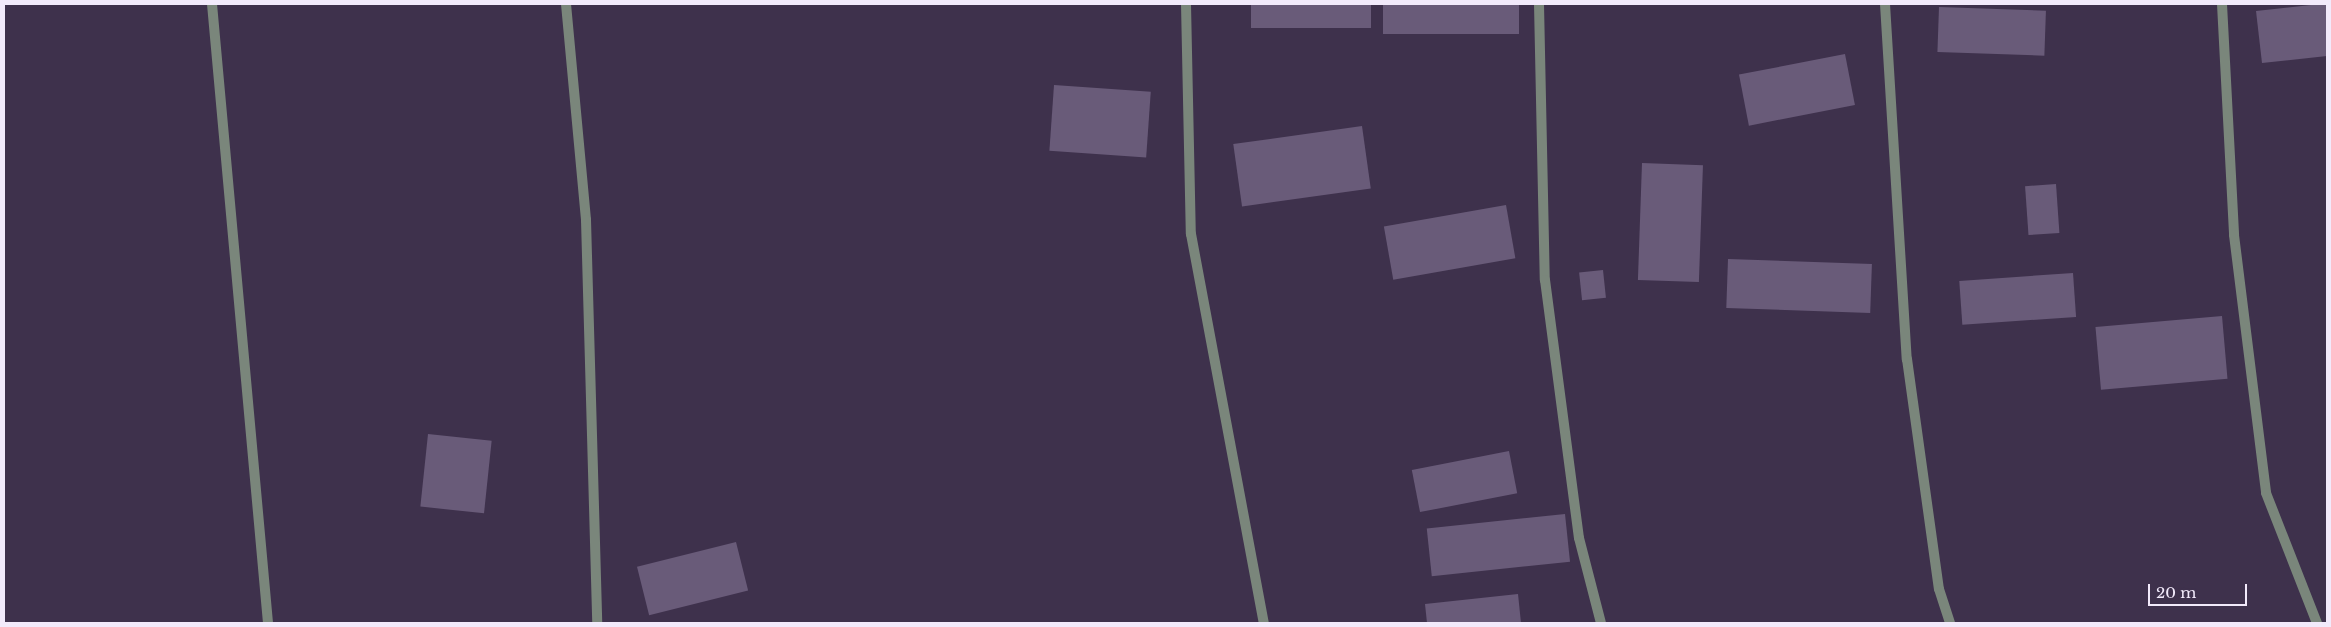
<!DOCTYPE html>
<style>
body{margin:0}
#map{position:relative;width:2331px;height:627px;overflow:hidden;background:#3e314c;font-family:"Libre Baskerville",serif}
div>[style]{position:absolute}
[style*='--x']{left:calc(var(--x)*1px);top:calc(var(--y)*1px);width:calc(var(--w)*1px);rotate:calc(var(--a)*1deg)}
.building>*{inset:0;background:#695b79;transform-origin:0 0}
.lane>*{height:10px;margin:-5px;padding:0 5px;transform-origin:5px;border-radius:5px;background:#7a867b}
.street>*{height:10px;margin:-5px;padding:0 5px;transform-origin:5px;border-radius:5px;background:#7a867b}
span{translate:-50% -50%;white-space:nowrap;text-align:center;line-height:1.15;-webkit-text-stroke:5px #3e314c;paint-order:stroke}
.frame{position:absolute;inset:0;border:5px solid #f2eafb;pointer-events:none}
.scale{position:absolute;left:2148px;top:584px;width:99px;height:22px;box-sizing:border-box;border:2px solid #f2eafb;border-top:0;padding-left:6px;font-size:15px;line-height:18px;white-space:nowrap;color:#f2eafb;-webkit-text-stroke:4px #3e314c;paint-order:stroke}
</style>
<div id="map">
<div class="building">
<i style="left:1251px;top:4px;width:120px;height:24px"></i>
<i style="left:1383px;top:4px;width:136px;height:30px"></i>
<i style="clip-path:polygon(2320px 4px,2327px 4px,2327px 56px,2262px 63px,2256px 11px)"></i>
<i style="left:1939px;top:7px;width:107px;height:45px;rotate:2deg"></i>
<i style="left:1845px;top:54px;width:52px;height:108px;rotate:79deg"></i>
<i style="left:1054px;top:85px;width:97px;height:66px;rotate:4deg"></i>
<i style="left:1362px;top:126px;width:63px;height:130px;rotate:82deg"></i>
<i style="left:1642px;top:163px;width:61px;height:117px;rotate:2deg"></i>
<i style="left:2056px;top:184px;width:49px;height:31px;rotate:86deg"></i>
<i style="left:1506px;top:205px;width:54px;height:124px;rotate:80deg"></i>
<i style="left:1728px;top:259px;width:144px;height:49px;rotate:2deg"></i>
<i style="left:1603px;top:270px;width:28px;height:24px;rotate:84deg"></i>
<i style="left:2073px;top:273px;width:44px;height:114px;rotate:86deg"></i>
<i style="left:2222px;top:316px;width:63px;height:127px;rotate:85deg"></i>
<i style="left:428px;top:434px;width:64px;height:73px;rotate:6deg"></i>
<i style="left:1509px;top:451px;width:43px;height:99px;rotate:79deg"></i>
<i style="left:1565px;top:514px;width:48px;height:139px;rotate:84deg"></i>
<i style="left:736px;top:542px;width:50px;height:102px;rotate:76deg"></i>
<i style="clip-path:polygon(1518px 594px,1521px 623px,1427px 623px,1425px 604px)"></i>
</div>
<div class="lane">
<i style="--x:1539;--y:4;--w:276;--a:88.8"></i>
<i style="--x:1545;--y:280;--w:260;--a:82.5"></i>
<i style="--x:1579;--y:538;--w:88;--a:75.5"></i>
<i style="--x:1885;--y:4;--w:356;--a:86.5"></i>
<i style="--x:1907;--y:359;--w:232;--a:82.1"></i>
<i style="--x:1939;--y:589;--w:36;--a:72"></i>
<i style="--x:2222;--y:4;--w:231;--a:87"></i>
<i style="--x:2234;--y:235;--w:260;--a:82.9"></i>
<i style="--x:2266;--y:493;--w:140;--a:68.6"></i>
</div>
<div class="street">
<i style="--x:212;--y:4;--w:622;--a:84.83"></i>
<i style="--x:566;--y:4;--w:217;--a:84.7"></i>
<i style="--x:586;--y:220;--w:403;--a:88.4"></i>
<i style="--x:1186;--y:4;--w:230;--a:88.8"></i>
<i style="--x:1191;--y:234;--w:396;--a:79.4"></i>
</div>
<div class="frame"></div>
<div class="scale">20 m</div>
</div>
